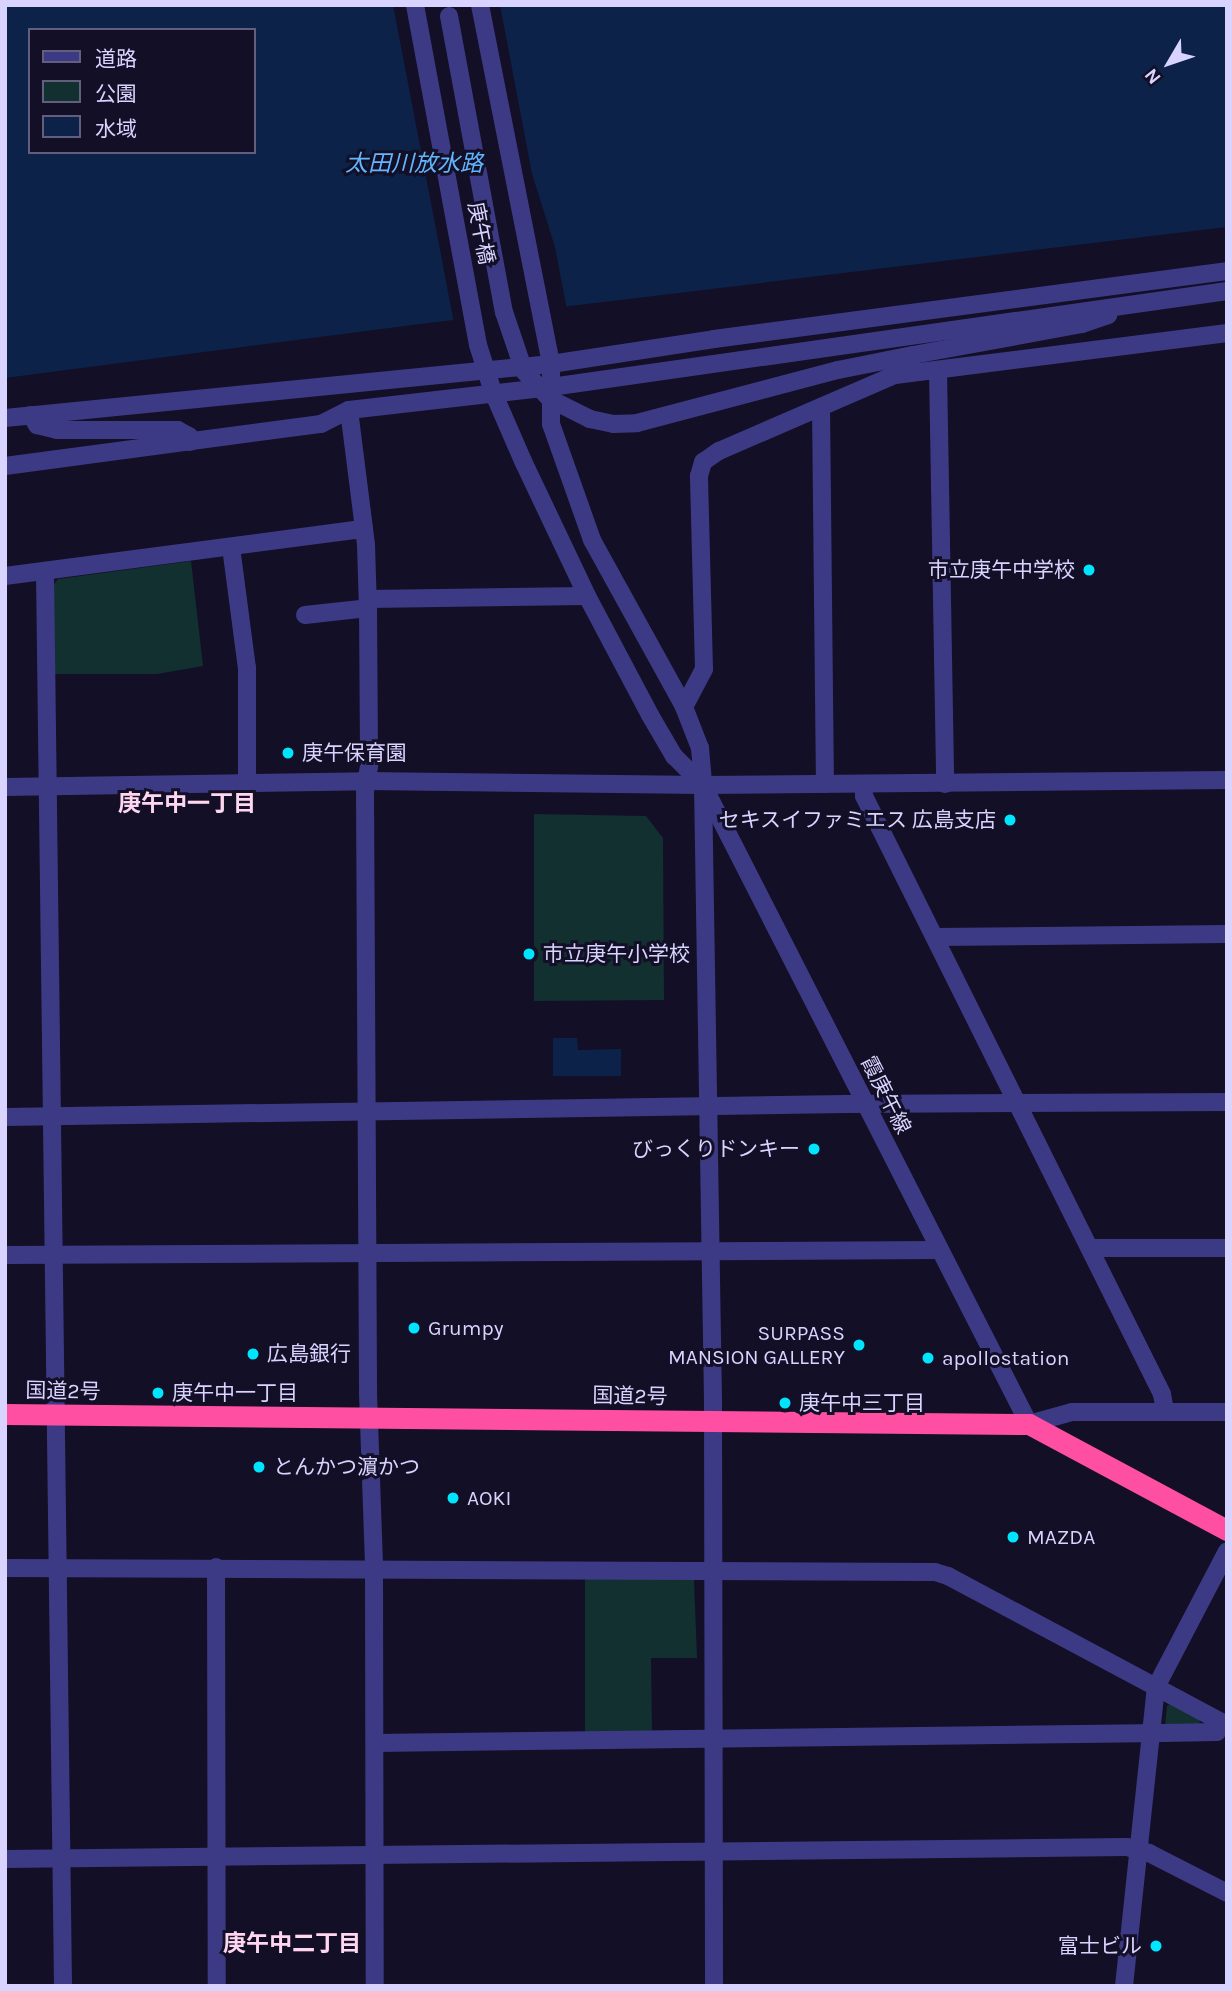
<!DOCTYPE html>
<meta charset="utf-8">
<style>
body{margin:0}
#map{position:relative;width:1232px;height:1991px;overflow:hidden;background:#130f26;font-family:Karla,"Noto Sans JP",sans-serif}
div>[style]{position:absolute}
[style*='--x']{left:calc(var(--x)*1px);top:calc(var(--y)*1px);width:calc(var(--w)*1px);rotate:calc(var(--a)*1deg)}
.green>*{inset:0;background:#12302f}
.water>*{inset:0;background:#0c2248}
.pier>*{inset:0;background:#130f26}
.minor>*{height:18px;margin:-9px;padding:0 9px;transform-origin:9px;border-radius:9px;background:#3d3a85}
.highway>*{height:21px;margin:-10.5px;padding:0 10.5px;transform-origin:10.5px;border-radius:10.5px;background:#ff4fa3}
.minor-bridge>*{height:18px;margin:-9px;padding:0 9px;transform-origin:9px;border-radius:9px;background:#3d3a85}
.dots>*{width:19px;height:19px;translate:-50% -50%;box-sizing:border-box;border:4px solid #130f26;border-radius:50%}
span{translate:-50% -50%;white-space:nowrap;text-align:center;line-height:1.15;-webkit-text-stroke:6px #130f26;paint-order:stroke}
.street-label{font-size:21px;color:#d9d4ff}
.poi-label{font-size:21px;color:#d9d4ff}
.right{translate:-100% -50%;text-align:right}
.left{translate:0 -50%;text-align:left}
.water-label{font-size:23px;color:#62b6ff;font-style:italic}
.neighbourhood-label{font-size:23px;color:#ffd6f0;font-weight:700}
.frame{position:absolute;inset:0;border:7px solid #d9d4ff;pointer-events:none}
.legend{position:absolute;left:28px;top:28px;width:228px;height:126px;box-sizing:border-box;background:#130f26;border:2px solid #625e7d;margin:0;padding:9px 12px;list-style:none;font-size:21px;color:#d9d4ff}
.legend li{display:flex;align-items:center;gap:14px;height:35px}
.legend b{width:35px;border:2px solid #625e7d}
.north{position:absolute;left:1134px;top:28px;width:70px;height:70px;-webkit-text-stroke:5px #130f26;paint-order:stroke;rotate:231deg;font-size:19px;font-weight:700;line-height:28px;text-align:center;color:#d9d4ff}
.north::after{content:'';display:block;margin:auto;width:24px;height:32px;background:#d9d4ff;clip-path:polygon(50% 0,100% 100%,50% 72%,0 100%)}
</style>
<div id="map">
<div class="green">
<i style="clip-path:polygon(191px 561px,203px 666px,157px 674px,53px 674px,51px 588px,58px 579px)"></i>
<i style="clip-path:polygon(534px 814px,646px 816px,663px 838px,664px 1000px,534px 1001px)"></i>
<i style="clip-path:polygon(585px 1575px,689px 1576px,694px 1580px,697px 1658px,651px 1658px,652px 1733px,585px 1734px)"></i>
<i style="clip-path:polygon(1171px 1703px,1200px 1719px,1199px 1726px,1165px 1725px,1167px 1706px)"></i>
</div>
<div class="water">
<i style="clip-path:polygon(evenodd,5px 5px,1227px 5px,1227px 227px,428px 323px,5px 378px,5px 5px,30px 30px,254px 30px,254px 152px,30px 152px,30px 30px)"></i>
<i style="clip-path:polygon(553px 1038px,577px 1038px,578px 1050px,621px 1049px,621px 1076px,553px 1076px)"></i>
</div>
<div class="pier">
<i style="clip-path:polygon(393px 5px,500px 5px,532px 174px,555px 247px,567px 310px,454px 323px)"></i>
</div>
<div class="minor">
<i style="--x:415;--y:5;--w:346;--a:79.5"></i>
<i style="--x:478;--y:345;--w:49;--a:72.3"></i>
<i style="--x:493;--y:392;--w:75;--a:66.5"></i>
<i style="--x:523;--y:461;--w:149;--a:64.6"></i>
<i style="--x:587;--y:596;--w:135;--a:62.1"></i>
<i style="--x:650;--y:715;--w:48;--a:59.7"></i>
<i style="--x:674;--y:756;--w:41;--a:45"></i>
<i style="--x:703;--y:785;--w:717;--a:62.97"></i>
<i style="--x:1029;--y:1424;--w:45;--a:-15.6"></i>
<i style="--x:1072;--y:1412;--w:155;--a:0"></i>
<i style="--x:480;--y:5;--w:366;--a:78.8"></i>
<i style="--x:551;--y:364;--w:60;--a:90"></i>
<i style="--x:551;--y:424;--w:123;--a:70.5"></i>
<i style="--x:592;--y:540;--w:191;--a:61.1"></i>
<i style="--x:684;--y:707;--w:44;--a:68.7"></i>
<i style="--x:700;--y:748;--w:37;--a:85"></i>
<i style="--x:703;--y:785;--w:617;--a:89.07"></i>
<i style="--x:713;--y:1402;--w:584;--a:89.9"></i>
<i style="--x:913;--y:355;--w:172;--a:-10.4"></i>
<i style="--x:1082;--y:324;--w:28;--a:-19"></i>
<i style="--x:938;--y:370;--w:414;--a:89"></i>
<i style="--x:821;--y:407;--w:377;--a:89.4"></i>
<i style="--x:349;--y:410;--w:203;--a:-6.5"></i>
<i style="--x:551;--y:387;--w:683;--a:-8.08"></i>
<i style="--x:31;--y:415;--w:12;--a:59"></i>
<i style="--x:37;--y:425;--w:21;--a:14"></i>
<i style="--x:57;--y:430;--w:121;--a:0"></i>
<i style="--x:178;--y:430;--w:13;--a:29"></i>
<i style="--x:189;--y:436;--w:6;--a:81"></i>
<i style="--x:5;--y:418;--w:549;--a:-5.65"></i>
<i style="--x:551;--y:364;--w:165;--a:-8.7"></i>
<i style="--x:714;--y:339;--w:517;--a:-7.55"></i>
<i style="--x:5;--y:466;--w:319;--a:-7.6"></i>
<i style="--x:321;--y:424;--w:31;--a:-27"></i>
<i style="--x:349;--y:410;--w:136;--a:82.8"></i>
<i style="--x:366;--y:545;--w:63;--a:88.2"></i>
<i style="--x:368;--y:608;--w:158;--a:89.6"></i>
<i style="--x:369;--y:766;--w:24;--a:99"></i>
<i style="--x:365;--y:790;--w:603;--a:89.71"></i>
<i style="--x:368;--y:1393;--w:176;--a:88"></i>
<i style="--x:374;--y:1569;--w:417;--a:89.9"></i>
<i style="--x:231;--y:547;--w:122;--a:82.5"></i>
<i style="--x:247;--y:668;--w:116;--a:90"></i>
<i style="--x:45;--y:573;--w:1413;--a:89.27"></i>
<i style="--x:5;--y:576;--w:362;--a:-7.5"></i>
<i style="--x:368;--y:599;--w:219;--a:-0.8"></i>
<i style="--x:305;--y:615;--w:63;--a:-6.3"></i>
<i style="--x:684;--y:707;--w:43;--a:-62.2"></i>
<i style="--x:704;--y:669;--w:193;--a:-91.5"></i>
<i style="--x:699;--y:476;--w:15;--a:-74"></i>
<i style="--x:703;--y:462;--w:19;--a:-35"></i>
<i style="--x:719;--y:451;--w:192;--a:-23.4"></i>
<i style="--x:895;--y:375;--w:335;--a:-7.2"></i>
<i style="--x:864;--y:784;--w:12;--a:90"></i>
<i style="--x:864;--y:796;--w:668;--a:63.51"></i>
<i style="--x:1162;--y:1394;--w:17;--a:80"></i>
<i style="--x:5;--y:787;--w:362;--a:-0.9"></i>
<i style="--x:367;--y:781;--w:336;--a:0.7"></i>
<i style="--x:703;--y:785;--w:524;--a:-0.55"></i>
<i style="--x:935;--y:937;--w:292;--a:-0.6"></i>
<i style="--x:5;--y:1117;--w:841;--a:-0.89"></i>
<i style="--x:846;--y:1104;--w:381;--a:-0.3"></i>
<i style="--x:1090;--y:1248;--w:137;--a:0"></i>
<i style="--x:5;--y:1255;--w:934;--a:-0.31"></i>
<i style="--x:216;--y:1567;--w:419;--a:89.9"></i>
<i style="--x:5;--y:1568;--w:930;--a:0.25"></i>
<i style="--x:935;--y:1572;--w:14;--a:17"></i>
<i style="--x:948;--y:1576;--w:316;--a:28.1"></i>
<i style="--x:375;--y:1743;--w:787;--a:-0.73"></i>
<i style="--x:1162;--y:1733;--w:55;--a:-1"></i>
<i style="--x:1217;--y:1732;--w:11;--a:-63"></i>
<i style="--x:5;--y:1859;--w:1122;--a:-0.61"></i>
<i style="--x:1127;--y:1847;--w:23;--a:15"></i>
<i style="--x:1149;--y:1853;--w:88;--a:27.1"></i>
<i style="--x:1124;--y:1986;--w:301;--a:-83.9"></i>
<i style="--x:1156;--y:1687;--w:153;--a:-62.4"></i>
</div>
<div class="highway">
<i style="--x:5;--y:1414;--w:1024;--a:0.56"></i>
<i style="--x:1029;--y:1424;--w:225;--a:28.2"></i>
</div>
<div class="minor-bridge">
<i style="--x:449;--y:16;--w:301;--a:79.5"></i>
<i style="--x:504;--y:312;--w:62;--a:71.3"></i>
<i style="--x:524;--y:371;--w:38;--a:47"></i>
<i style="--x:550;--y:399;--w:45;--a:26.6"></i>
<i style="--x:590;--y:419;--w:24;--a:12"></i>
<i style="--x:613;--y:424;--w:24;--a:-2"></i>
<i style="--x:637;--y:423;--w:208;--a:-14.8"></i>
<i style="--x:838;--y:370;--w:76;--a:-11.3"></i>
</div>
<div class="dots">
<i style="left:1089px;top:570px;background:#00e5ff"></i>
<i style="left:288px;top:753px;background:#00e5ff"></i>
<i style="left:1010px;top:820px;background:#00e5ff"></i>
<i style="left:529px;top:954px;background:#00e5ff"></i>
<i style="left:814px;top:1149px;background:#00e5ff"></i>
<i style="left:414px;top:1328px;background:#00e5ff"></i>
<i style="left:859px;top:1345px;background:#00e5ff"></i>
<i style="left:253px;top:1354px;background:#00e5ff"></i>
<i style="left:928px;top:1358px;background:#00e5ff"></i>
<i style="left:158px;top:1393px;background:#00e5ff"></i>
<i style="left:785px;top:1403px;background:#00e5ff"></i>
<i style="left:259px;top:1467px;background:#00e5ff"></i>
<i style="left:453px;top:1498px;background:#00e5ff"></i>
<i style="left:1013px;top:1537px;background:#00e5ff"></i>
<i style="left:1156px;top:1946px;background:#00e5ff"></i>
</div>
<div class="street-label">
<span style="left:481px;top:233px;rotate:79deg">庚午橋</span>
<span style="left:886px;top:1095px;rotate:63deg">霞庚午線</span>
<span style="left:63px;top:1391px;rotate:1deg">国道2号</span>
<span style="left:630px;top:1396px;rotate:1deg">国道2号</span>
</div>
<div class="poi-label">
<span class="right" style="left:1075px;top:570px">市立庚午中学校</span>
<span class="left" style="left:302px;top:753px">庚午保育園</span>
<span class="right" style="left:996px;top:820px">セキスイファミエス 広島支店</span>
<span class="left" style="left:543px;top:954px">市立庚午小学校</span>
<span class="right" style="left:800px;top:1149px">びっくりドンキー</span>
<span class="left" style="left:428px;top:1328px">Grumpy</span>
<span class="right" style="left:845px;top:1345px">SURPASS<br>MANSION GALLERY</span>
<span class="left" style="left:267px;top:1354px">広島銀行</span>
<span class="left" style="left:942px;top:1358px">apollostation</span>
<span class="left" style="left:172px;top:1393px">庚午中一丁目</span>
<span class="left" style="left:799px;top:1403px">庚午中三丁目</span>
<span class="left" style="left:273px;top:1467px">とんかつ濵かつ</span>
<span class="left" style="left:467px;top:1498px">AOKI</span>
<span class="left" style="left:1027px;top:1537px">MAZDA</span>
<span class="right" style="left:1142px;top:1946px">富士ビル</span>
</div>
<div class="water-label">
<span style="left:414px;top:164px">太田川放水路</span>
</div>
<div class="neighbourhood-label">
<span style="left:187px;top:804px">庚午中一丁目</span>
<span style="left:292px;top:1944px">庚午中二丁目</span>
</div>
<div class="frame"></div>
<ul class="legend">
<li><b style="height:9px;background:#3d3a85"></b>道路</li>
<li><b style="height:19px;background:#12302f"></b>公園</li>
<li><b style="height:19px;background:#0c2248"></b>水域</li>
</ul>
<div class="north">N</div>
</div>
